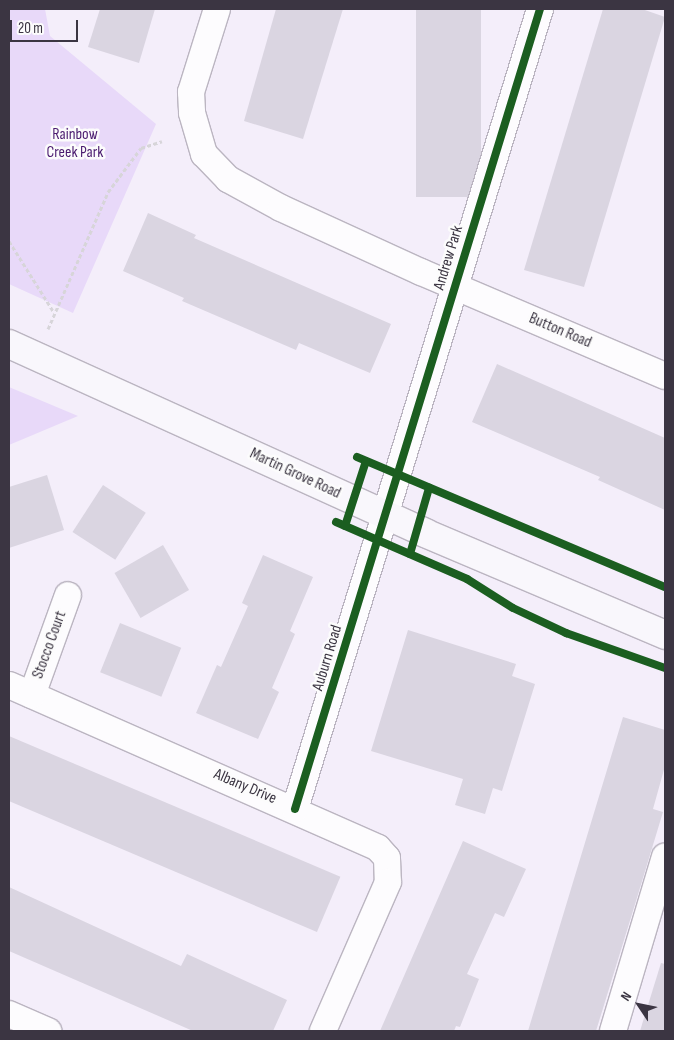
<!DOCTYPE html>
<style>
body{margin:0}
#map{position:relative;width:674px;height:1040px;overflow:hidden;background:#f4eefa;font-family:"Sofia Sans Condensed",sans-serif}
div>[style]{position:absolute}
[style*='--x']{left:calc(var(--x)*1px);top:calc(var(--y)*1px);width:calc(var(--w)*1px);rotate:calc(var(--a)*1deg)}
.green>*{inset:0;background:#e8d9f9}
.building>*{inset:0;background:#dad5e1;transform-origin:0 0}
.path>*{height:3px;margin-top:-1.5px;transform-origin:0;background:repeating-linear-gradient(90deg,#d7d5d9 0 4px,transparent 0 6.5px)}
.roads{filter:drop-shadow(1px 0 #bbb5c1) drop-shadow(-1px 0 #bbb5c1) drop-shadow(0 1px #bbb5c1) drop-shadow(0 -1px #bbb5c1)}
.street>*{height:26px;margin:-13px;padding:0 13px;transform-origin:13px;border-radius:13px;background:#fdfcfe}
.secondary>*{height:28px;margin:-14px;padding:0 14px;transform-origin:14px;border-radius:14px;background:#f9f7fc}
.cycleway>*{height:8px;margin:-4px;padding:0 4px;transform-origin:4px;border-radius:4px;background:#1b5e20}
span{translate:-50% -50%;white-space:nowrap;text-align:center;line-height:1.15;-webkit-text-stroke:5px #fcfcfc;paint-order:stroke}
.park-label{font-size:16px;color:#4a1b6f}
.street-label{font-size:16px;color:#3b3542}
.frame{position:absolute;inset:0;border:10px solid #3b3542;pointer-events:none}
.north{position:absolute;left:614px;top:980px;width:50px;height:50px;-webkit-text-stroke:4px #fcfcfc;paint-order:stroke;rotate:304deg;font-size:14px;font-weight:700;line-height:20px;text-align:center;color:#3b3542}
.north::after{content:'';display:block;margin:auto;width:18px;height:22px;background:#3b3542;clip-path:polygon(50% 0,100% 100%,50% 72%,0 100%)}
.scale{position:absolute;left:10px;top:20px;width:68px;height:22px;box-sizing:border-box;border:2px solid #3b3542;border-top:0;padding-left:6px;font-size:15px;line-height:18px;white-space:nowrap;color:#3b3542;-webkit-text-stroke:4px #fcfcfc;paint-order:stroke}
</style>
<div id="map">
<div class="green">
<i style="clip-path:polygon(9px 9px,45px 9px,50px 36px,156px 124px,73px 313px,9px 284px)"></i>
<i style="clip-path:polygon(9px 387px,78px 416px,9px 445px)"></i>
</div>
<div class="building">
<i style="clip-path:polygon(100px 9px,155px 9px,139px 63px,88px 47px)"></i>
<i style="clip-path:polygon(276px 9px,343px 9px,303px 139px,244px 121px)"></i>
<i style="left:416px;top:9px;width:65px;height:188px"></i>
<i style="clip-path:polygon(603px 9px,642px 9px,665px 17px,584px 287px,524px 270px)"></i>
<i style="clip-path:polygon(148px 213px,196px 235px,194px 238px,391px 324px,370px 373px,299px 343px,296px 350px,182px 301px,184px 298px,123px 271px)"></i>
<i style="clip-path:polygon(497px 364px,665px 438px,665px 510px,598px 480px,600px 477px,472px 422px)"></i>
<i style="clip-path:polygon(47px 475px,64px 530px,9px 548px,9px 487px)"></i>
<i style="left:103px;top:485px;width:51px;height:56px;rotate:33deg"></i>
<i style="left:163px;top:545px;width:52px;height:56px;rotate:60deg"></i>
<i style="clip-path:polygon(263px 555px,313px 577px,290px 631px,295px 634px,272px 688px,279px 692px,258px 739px,196px 713px,217px 665px,221px 667px,248px 606px,242px 603px)"></i>
<i style="left:120px;top:623px;width:66px;height:53px;rotate:22deg"></i>
<i style="clip-path:polygon(408px 630px,516px 664px,512px 676px,535px 684px,502px 791px,493px 788px,485px 814px,455px 805px,463px 779px,371px 751px)"></i>
<i style="clip-path:polygon(623px 717px,665px 730px,665px 766px,653px 809px,663px 812px,636px 901px,596px 1031px,528px 1031px)"></i>
<i style="left:9px;top:736px;width:360px;height:60px;rotate:23deg"></i>
<i style="clip-path:polygon(463px 841px,526px 869px,504px 917px,495px 913px,467px 974px,479px 979px,460px 1027px,456px 1026px,454px 1031px,380px 1031px)"></i>
<i style="clip-path:polygon(9px 887px,181px 966px,187px 954px,287px 1000px,273px 1031px,193px 1031px,9px 951px)"></i>
<i style="clip-path:polygon(661px 963px,665px 964px,665px 1031px,640px 1031px)"></i>
</div>
<div class="path">
<i style="--x:9;--y:241;--w:83;--a:57.8"></i>
<i style="--x:48;--y:329;--w:150;--a:-66.3"></i>
<i style="--x:108;--y:192;--w:55;--a:-53.1"></i>
<i style="--x:141;--y:148;--w:22;--a:-18"></i>
</div>
<div class="roads">
<div class="street">
<i style="--x:217;--y:9;--w:87;--a:107.4"></i>
<i style="--x:191;--y:92;--w:21;--a:87"></i>
<i style="--x:192;--y:113;--w:43;--a:73.7"></i>
<i style="--x:204;--y:154;--w:35;--a:46"></i>
<i style="--x:228;--y:179;--w:60;--a:28.7"></i>
<i style="--x:281;--y:208;--w:154;--a:24.6"></i>
<i style="--x:421;--y:272;--w:265;--a:23.1"></i>
<i style="--x:9;--y:685;--w:403;--a:23.8"></i>
<i style="--x:378;--y:848;--w:13;--a:48"></i>
<i style="--x:387;--y:858;--w:24;--a:88"></i>
<i style="--x:388;--y:882;--w:163;--a:113.6"></i>
<i style="--x:32;--y:695;--w:106;--a:-70.2"></i>
<i style="--x:295;--y:809;--w:837;--a:-72.97"></i>
<i style="--x:9;--y:1014;--w:43;--a:23.6"></i>
<i style="--x:613;--y:1031;--w:182;--a:-73.4"></i>
</div>
<div class="secondary">
<i style="--x:9;--y:344;--w:457;--a:24.4"></i>
<i style="--x:425;--y:533;--w:261;--a:23"></i>
</div>
</div>
<div class="cycleway">
<i style="--x:357;--y:457;--w:334;--a:22.9"></i>
<i style="--x:336;--y:522;--w:143;--a:23.5"></i>
<i style="--x:467;--y:579;--w:54;--a:32.2"></i>
<i style="--x:513;--y:608;--w:59;--a:25.3"></i>
<i style="--x:566;--y:633;--w:105;--a:19.5"></i>
<i style="--x:345;--y:526;--w:68;--a:-72.1"></i>
<i style="--x:410;--y:554;--w:69;--a:-73.9"></i>
<i style="--x:295;--y:809;--w:837;--a:-72.97"></i>
</div>
<div class="park-label">
<span style="left:75px;top:144px">Rainbow<br>Creek Park</span>
</div>
<div class="street-label">
<span style="left:449px;top:258px;rotate:-73deg">Andrew Park</span>
<span style="left:560px;top:331px;rotate:23deg">Button Road</span>
<span style="left:295px;top:474px;rotate:25deg">Martin Grove Road</span>
<span style="left:50px;top:645px;rotate:-70deg">Stocco Court</span>
<span style="left:328px;top:658px;rotate:-73deg">Auburn Road</span>
<span style="left:245px;top:787px;rotate:23deg">Albany Drive</span>
</div>
<div class="frame"></div>
<div class="north">N</div>
<div class="scale">20 m</div>
</div>
